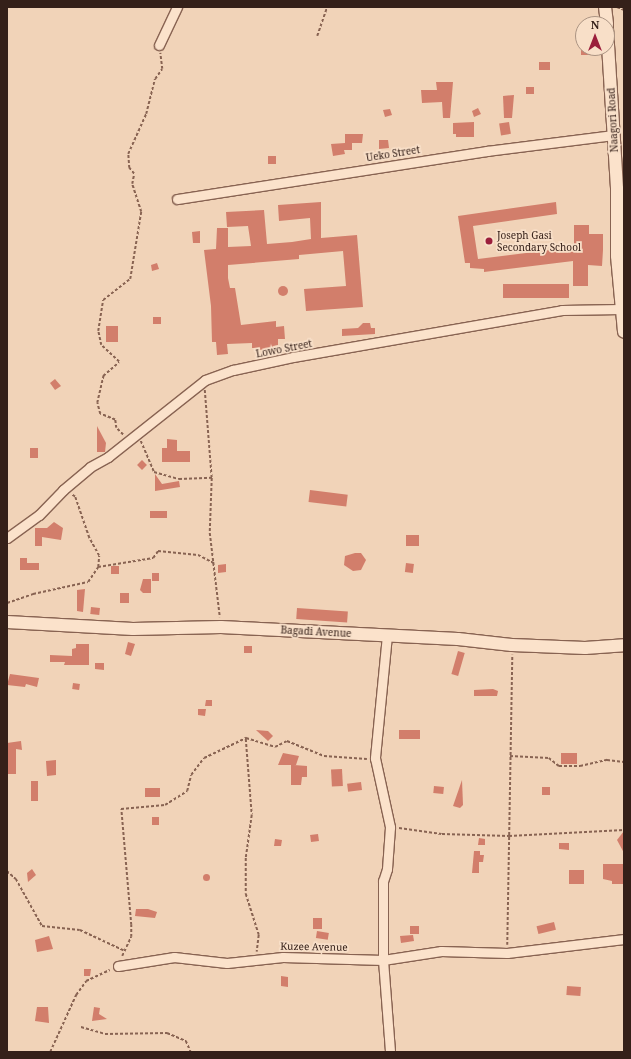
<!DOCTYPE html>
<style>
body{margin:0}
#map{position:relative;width:631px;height:1059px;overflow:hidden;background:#f1d3b8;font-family:"Noto Serif",serif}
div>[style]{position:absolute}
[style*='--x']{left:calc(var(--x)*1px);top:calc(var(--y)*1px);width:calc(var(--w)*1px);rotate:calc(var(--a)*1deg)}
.building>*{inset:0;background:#d27e6b;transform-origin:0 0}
.round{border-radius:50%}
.path>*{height:1.5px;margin-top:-0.75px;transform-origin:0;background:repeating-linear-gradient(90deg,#886352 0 3px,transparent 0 5px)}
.roads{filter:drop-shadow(1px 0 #886352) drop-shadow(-1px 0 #886352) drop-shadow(0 1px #886352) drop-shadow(0 -1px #886352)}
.minor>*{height:9px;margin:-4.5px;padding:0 4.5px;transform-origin:4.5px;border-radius:4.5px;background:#fbe2cb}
.tertiary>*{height:12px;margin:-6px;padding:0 6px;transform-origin:6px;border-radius:6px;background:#fbe2cb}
.dots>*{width:11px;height:11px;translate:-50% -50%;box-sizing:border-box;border:2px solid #f8dfc8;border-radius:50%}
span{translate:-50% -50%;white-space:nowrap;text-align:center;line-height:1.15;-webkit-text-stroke:3.5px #f8dfc8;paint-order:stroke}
.street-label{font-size:10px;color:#352019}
.poi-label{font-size:10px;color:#352019}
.left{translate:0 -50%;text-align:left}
.frame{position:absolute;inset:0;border:8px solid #352019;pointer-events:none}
.north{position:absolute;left:575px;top:16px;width:40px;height:40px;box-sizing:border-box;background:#f8dfc8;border:1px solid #aa9382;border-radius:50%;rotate:0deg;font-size:11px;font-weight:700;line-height:16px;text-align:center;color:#352019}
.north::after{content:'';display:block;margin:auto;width:14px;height:18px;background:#9b1e3b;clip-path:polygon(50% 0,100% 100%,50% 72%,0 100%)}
</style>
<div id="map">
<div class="building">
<i style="left:581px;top:48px;width:13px;height:7px"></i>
<i style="left:539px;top:62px;width:11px;height:8px"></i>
<i style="clip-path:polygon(436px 82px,453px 82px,450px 118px,443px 118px,442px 102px,422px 103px,421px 90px,437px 90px)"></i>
<i style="left:526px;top:87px;width:8px;height:7px"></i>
<i style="clip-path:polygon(514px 95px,512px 118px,504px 118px,503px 96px)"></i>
<i style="clip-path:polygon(478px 108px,481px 114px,474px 117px,472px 111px)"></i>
<i style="clip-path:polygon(390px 109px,392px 115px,385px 117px,383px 110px)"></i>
<i style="clip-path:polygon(474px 122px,474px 137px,456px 137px,456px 134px,453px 134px,453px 123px)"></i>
<i style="left:509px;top:122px;width:12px;height:10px;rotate:81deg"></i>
<i style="clip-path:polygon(345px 134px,363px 134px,362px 143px,352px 143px,352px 150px,344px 150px,345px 154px,333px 156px,331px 144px,345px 143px)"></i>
<i style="clip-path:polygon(379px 140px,388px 140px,389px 148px,379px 149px)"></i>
<i style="clip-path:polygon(418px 147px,419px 154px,409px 155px,409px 149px)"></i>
<i style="left:268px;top:156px;width:8px;height:8px"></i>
<i style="clip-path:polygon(321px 202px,321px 238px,357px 235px,363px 307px,306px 311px,304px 289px,346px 286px,343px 251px,299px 255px,299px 259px,228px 265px,228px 278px,230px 288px,235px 288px,241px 325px,276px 321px,276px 327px,284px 326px,285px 339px,278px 339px,278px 345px,273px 346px,274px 348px,260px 350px,260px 348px,252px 348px,252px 343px,227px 344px,228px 354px,217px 355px,216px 342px,212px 342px,211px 306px,204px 250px,216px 249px,217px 228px,228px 228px,228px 247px,251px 246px,248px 226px,227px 227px,226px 212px,264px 210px,267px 244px,292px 242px,311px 239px,310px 218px,279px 221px,278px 205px)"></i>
<i style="clip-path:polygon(556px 202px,557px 214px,473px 226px,478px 259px,574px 247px,574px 225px,589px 225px,589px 234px,603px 234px,603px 250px,602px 266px,588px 265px,588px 286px,573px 286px,573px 261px,484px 272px,484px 269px,470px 268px,470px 263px,465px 263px,458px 216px)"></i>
<i style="clip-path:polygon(200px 231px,200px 243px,193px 243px,192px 232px)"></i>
<i style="clip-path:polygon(157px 263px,159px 269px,152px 271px,151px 265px)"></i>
<i style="left:569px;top:284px;width:14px;height:66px;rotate:90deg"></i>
<i class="round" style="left:278px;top:286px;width:10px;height:10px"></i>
<i style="left:153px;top:317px;width:8px;height:7px"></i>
<i style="clip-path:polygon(363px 323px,370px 323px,371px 328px,375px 328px,375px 334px,342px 336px,342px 329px,358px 328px)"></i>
<i style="left:106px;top:326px;width:12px;height:16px"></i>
<i style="clip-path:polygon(55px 379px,61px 386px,55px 390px,50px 383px)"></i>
<i style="clip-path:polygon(97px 426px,106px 443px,105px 452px,97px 452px)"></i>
<i style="clip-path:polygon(167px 439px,177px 440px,177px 451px,190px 451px,190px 462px,162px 462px,162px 448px,167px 448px)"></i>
<i style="left:30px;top:448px;width:8px;height:10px"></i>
<i style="left:142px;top:460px;width:7px;height:7px;rotate:45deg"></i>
<i style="clip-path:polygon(155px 474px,162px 484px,179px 481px,180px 487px,155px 491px)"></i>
<i style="left:310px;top:490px;width:38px;height:12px;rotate:7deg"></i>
<i style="left:150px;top:511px;width:17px;height:7px"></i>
<i style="clip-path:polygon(54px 522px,63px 528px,61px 540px,42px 537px,42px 546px,35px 546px,35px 528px,47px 528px)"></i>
<i style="left:406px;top:535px;width:13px;height:11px"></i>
<i style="clip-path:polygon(355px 553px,361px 553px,366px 560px,361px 570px,353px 571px,344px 565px,345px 556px)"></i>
<i style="clip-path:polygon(20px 558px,27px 558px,27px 563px,39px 563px,39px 570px,20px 570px)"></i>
<i style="left:406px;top:563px;width:8px;height:9px;rotate:7deg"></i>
<i style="clip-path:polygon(226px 564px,226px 572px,218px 573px,218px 565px)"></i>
<i style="left:111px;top:566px;width:8px;height:8px"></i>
<i style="left:152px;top:573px;width:7px;height:8px"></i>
<i style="clip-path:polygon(143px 579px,151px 579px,151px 593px,143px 593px,140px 590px)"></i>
<i style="clip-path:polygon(85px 589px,83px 612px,77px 611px,77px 590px)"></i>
<i style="left:120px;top:593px;width:9px;height:10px"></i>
<i style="left:91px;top:607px;width:9px;height:7px;rotate:6deg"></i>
<i style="left:297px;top:608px;width:51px;height:11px;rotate:4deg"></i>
<i style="clip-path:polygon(128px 642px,135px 644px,131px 656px,125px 654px)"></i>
<i style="clip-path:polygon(76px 644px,89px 644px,89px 665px,64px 665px,65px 662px,50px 662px,50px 655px,72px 656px,72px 649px,76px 648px)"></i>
<i style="left:244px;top:646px;width:8px;height:7px"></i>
<i style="left:458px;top:651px;width:7px;height:24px;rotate:16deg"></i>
<i style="clip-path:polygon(95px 663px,104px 663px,104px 670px,95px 669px)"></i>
<i style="clip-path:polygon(10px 674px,39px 678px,37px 687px,26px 684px,25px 687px,7px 685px)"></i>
<i style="left:73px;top:683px;width:7px;height:6px;rotate:8deg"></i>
<i style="clip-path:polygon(493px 689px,498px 691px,497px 696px,474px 696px,474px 690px)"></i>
<i style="clip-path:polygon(206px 700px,212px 700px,212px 706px,205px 706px)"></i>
<i style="clip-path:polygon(198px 709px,206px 709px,205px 716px,198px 715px)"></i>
<i style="clip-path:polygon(256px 730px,268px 731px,273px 736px,268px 741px)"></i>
<i style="left:420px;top:730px;width:9px;height:21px;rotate:90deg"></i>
<i style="clip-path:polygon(21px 741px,22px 750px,16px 749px,16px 774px,7px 774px,7px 743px)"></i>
<i style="clip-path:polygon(283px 753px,299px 756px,296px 765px,294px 765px,307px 766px,307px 777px,302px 777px,301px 785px,291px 785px,291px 765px,278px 765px)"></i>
<i style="left:561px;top:753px;width:16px;height:11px"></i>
<i style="clip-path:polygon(56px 760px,56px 775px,47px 776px,46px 761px)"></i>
<i style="left:342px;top:769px;width:17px;height:11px;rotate:87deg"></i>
<i style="clip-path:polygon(462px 780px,463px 805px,460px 808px,453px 806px)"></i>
<i style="left:31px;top:781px;width:7px;height:20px"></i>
<i style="left:361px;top:782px;width:8px;height:14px;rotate:83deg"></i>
<i style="left:434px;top:786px;width:10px;height:7px;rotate:6deg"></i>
<i style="left:550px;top:787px;width:8px;height:8px;rotate:90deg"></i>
<i style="left:145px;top:788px;width:15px;height:9px"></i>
<i style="left:159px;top:817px;width:8px;height:7px;rotate:90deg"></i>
<i style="clip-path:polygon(624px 831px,624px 853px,617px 840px)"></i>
<i style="left:318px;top:834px;width:7px;height:8px;rotate:82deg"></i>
<i style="clip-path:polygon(479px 838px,485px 839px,485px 845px,478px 845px)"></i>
<i style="clip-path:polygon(275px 839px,282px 840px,281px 846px,274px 846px)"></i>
<i style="clip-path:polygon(559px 843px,569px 843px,569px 850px,559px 849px)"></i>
<i style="clip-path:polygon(474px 851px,480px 851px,480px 855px,484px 855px,483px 862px,479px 862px,479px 873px,472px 873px)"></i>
<i style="clip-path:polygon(603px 864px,623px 864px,623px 884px,612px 884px,612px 881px,603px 879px)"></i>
<i style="clip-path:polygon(32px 869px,36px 875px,28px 882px,27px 873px)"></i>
<i style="left:569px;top:870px;width:15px;height:14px"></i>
<i class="round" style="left:202.5px;top:873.5px;width:7px;height:7px"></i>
<i style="clip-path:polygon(136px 909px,148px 909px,157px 912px,155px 918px,135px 916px)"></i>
<i style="left:322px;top:918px;width:11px;height:9px;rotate:90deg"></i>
<i style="left:554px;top:922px;width:8px;height:18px;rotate:76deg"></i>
<i style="left:410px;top:926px;width:9px;height:8px"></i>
<i style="left:317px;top:931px;width:12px;height:7px;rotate:9deg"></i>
<i style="clip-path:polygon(413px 935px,414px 941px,401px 943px,400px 936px)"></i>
<i style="clip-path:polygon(49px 936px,53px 949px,37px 952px,35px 940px)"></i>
<i style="clip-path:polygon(84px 969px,91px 969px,90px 976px,84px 976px)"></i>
<i style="clip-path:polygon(281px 976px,288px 977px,288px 987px,281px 986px)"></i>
<i style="left:567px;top:986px;width:14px;height:9px;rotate:4deg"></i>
<i style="clip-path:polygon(37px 1007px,48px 1007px,49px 1023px,35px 1021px)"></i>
<i style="clip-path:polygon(94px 1007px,100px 1008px,99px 1014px,107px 1019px,92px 1021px)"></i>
</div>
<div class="path">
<i style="--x:617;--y:7;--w:8;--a:23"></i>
<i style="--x:317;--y:36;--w:31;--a:-71"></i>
<i style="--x:205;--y:390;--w:88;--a:85.5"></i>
<i style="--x:212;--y:478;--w:55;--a:92.1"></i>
<i style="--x:210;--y:533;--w:85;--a:83.2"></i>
<i style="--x:123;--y:435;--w:10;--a:-135"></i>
<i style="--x:116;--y:428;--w:8;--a:-97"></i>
<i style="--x:115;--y:420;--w:16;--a:-158"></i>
<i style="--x:100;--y:414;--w:11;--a:-105"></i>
<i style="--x:97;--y:403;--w:28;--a:-77"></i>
<i style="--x:103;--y:376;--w:21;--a:-41"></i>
<i style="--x:119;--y:362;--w:25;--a:-137"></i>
<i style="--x:101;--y:345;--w:14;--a:-102"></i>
<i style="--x:98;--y:331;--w:31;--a:-81"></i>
<i style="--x:103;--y:300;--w:34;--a:-38"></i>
<i style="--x:130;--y:279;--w:68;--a:-80.7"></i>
<i style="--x:141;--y:212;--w:29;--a:-108"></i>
<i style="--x:132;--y:184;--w:10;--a:-79"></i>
<i style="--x:134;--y:174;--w:8;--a:-130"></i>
<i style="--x:129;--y:168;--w:14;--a:-94"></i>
<i style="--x:128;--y:154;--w:44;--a:-65.8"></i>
<i style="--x:146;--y:114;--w:36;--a:-76"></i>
<i style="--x:155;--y:79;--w:12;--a:-55"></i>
<i style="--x:162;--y:69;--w:16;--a:-97"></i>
<i style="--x:141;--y:441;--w:34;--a:67"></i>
<i style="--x:154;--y:472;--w:26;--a:16"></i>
<i style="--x:179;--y:479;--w:33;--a:-2"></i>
<i style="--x:98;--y:567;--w:56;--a:-9.3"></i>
<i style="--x:153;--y:558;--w:9;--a:-54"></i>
<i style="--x:158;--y:551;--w:40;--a:5.7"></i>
<i style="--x:198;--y:555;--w:18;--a:27"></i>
<i style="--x:7;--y:603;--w:28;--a:-19"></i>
<i style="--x:33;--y:594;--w:56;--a:-12.3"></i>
<i style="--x:88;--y:582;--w:18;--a:-56"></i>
<i style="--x:98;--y:567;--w:11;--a:-85"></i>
<i style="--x:99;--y:556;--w:21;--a:-119"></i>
<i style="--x:89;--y:538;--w:43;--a:-108.9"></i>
<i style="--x:75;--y:497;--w:4;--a:-146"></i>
<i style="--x:246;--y:739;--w:76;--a:85.5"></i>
<i style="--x:252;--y:815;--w:43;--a:97.9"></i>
<i style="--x:246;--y:858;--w:36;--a:90"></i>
<i style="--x:246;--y:894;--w:43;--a:72.4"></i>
<i style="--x:259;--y:935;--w:17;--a:97"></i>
<i style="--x:510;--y:756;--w:39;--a:3"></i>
<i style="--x:549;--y:758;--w:13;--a:39"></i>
<i style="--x:559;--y:766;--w:21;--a:0"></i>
<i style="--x:580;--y:766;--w:28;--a:-13"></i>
<i style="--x:607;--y:760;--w:17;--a:7"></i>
<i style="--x:399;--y:828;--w:43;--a:7.9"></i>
<i style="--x:442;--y:834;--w:67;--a:1.7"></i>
<i style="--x:509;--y:836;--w:115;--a:-3"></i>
<i style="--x:7;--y:871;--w:12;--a:42"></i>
<i style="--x:16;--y:879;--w:54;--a:61"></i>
<i style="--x:42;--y:926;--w:38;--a:6"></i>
<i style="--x:80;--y:930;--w:50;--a:25"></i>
<i style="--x:507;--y:945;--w:290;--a:-89"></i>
<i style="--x:122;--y:956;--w:21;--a:-65"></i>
<i style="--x:131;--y:937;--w:12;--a:-90"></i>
<i style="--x:131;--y:925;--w:116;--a:-94.9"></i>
<i style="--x:121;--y:809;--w:44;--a:-5.2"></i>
<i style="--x:165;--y:805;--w:26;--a:-32"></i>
<i style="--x:187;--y:791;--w:16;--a:-76"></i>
<i style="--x:191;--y:775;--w:21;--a:-53"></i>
<i style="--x:204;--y:758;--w:47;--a:-25.5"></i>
<i style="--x:246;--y:738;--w:30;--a:17"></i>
<i style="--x:275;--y:747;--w:13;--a:-27"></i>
<i style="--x:287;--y:741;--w:40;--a:22"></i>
<i style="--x:324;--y:756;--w:43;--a:4"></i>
<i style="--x:81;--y:1027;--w:25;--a:16"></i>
<i style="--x:105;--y:1034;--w:62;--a:-0.9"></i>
<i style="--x:167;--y:1033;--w:21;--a:23"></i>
<i style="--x:186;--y:1041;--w:12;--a:66"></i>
<i style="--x:50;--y:1052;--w:63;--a:-65.5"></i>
<i style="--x:76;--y:995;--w:17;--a:-54"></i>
<i style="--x:86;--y:981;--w:26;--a:-25"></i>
</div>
<div class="roads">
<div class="minor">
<i style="--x:159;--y:45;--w:42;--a:-64.7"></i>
<i style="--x:177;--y:199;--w:314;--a:-8.8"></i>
<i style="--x:487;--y:151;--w:127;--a:-7.2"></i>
<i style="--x:7;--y:538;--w:39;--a:-36"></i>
<i style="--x:39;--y:515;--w:35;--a:-46"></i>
<i style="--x:63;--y:490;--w:35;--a:-40"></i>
<i style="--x:90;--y:467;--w:21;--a:-29"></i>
<i style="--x:108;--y:457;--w:124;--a:-38.4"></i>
<i style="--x:205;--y:380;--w:30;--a:-20"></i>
<i style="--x:233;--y:370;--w:61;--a:-12.2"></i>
<i style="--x:293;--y:357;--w:273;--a:-9.9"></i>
<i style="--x:562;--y:310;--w:59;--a:-1"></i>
<i style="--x:387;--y:635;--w:124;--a:95.6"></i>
<i style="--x:375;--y:758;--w:71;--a:77.7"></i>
<i style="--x:390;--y:827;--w:42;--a:94.1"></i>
<i style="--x:387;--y:869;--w:13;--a:108"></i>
<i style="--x:383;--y:881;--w:79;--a:90"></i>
<i style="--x:383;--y:960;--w:92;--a:85.6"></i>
<i style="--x:118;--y:966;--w:57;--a:-9.1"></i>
<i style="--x:174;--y:957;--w:53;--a:6.5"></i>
<i style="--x:227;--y:963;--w:56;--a:-6.1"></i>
<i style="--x:283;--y:957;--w:100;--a:1.7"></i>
<i style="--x:383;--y:960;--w:59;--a:-8.8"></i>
<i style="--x:441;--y:951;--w:66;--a:1.7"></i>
<i style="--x:507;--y:953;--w:118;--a:-6.8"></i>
</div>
<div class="tertiary">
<i style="--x:605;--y:7;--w:17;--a:83"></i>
<i style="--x:607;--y:29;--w:160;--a:86.4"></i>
<i style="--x:617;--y:189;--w:67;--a:90"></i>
<i style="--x:617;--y:256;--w:76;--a:84.7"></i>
<i style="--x:7;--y:622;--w:126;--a:3.2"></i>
<i style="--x:133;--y:629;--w:88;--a:-1.3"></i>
<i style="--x:221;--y:627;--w:237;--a:2.9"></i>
<i style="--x:458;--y:639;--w:54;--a:6.3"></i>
<i style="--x:512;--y:645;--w:73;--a:2.4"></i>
<i style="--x:585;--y:648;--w:39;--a:-4"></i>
</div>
</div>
<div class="dots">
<i style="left:489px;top:241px;background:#9b1e3b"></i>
</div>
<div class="street-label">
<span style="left:613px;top:120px;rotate:-93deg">Naagori Road</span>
<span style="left:393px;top:154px;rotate:-9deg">Ueko Street</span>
<span style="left:284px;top:349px;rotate:-11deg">Lowo Street</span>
<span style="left:316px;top:632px;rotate:3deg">Bagadi Avenue</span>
<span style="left:314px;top:947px;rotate:1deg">Kuzee Avenue</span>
</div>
<div class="poi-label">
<span class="left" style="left:497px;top:241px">Joseph Gasi<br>Secondary School</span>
</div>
<div class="frame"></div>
<div class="north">N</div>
</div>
